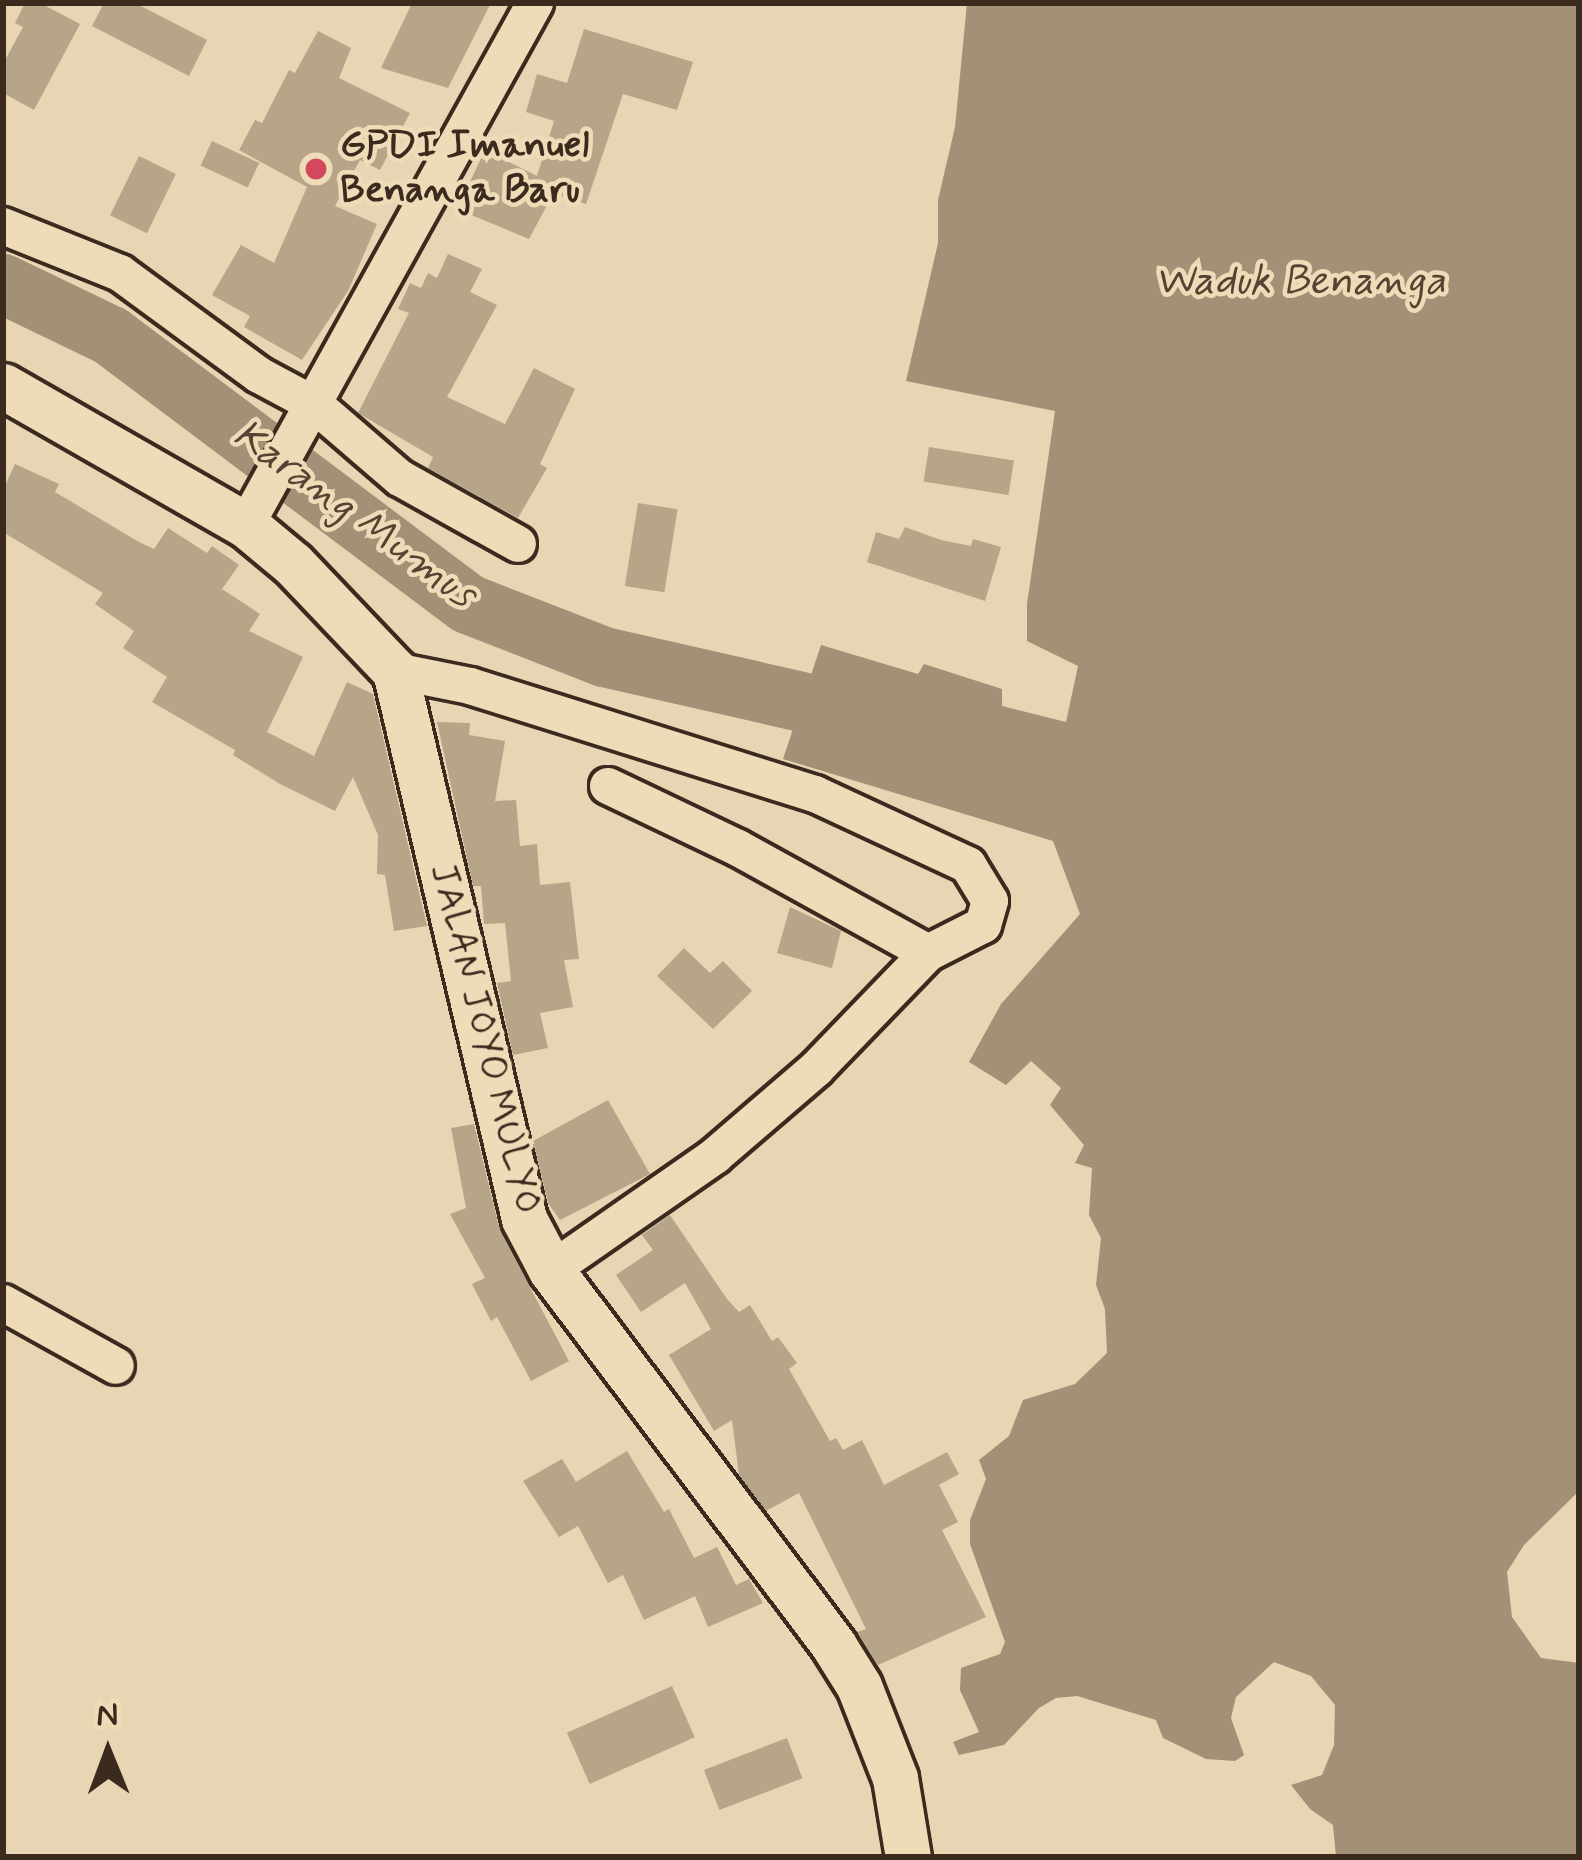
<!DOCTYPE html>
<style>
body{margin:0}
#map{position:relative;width:1582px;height:1860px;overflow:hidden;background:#e7d5b3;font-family:Mynerve,sans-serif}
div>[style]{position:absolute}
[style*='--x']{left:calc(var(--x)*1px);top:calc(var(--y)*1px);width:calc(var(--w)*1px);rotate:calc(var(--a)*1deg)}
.water>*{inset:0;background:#a39177}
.river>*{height:60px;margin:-30px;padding:0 30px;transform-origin:30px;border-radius:30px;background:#a39177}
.building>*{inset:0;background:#b7a589;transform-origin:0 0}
.roads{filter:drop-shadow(3px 0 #3b2a1e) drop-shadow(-3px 0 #3b2a1e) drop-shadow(0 3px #3b2a1e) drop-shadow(0 -3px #3b2a1e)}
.minor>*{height:36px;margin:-18px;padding:0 18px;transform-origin:18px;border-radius:18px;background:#eedcb9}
.major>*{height:45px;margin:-22.5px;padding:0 22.5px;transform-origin:22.5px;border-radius:22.5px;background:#eedcb9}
.dots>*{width:33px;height:33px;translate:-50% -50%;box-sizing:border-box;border:6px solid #eedcb9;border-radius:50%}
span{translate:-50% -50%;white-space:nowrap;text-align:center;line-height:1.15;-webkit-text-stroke:9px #eedcb9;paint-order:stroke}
.poi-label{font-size:39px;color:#3b2a1e;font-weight:700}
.left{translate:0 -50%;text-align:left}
.street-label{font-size:39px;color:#3b2a1e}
.water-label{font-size:42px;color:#554434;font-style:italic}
.frame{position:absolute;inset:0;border:6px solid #3b2a1e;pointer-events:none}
.north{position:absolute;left:48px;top:1692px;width:120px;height:120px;-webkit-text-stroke:9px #eedcb9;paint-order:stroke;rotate:359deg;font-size:33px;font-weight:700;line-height:48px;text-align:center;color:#3b2a1e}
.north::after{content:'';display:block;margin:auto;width:42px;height:54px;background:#3b2a1e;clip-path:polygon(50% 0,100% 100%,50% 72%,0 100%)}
</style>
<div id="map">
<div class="water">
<i style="clip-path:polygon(967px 3px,1579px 3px,1579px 1491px,1524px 1545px,1507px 1572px,1512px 1617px,1541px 1658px,1579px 1663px,1579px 1857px,1336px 1857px,1333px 1825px,1310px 1809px,1291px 1785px,1322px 1775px,1334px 1745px,1335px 1705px,1311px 1676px,1274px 1662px,1236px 1697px,1231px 1718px,1244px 1755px,1235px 1761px,1206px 1759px,1163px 1738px,1156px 1720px,1077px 1696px,1056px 1698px,1039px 1708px,1004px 1745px,959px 1755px,953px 1742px,979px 1732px,960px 1690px,961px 1668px,1000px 1654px,1005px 1642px,970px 1544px,970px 1520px,986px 1479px,979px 1460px,1009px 1436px,1023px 1400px,1075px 1384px,1107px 1353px,1105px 1309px,1096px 1285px,1101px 1238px,1089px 1215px,1092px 1168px,1075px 1163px,1084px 1145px,1050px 1105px,1061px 1088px,1031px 1061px,1006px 1085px,969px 1062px,1001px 1004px,1080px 914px,1053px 841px,783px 759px,821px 645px,918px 674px,924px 664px,1002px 689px,1002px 706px,1066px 722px,1078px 666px,1027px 641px,1027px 604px,1055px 411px,906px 381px,938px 243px,938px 200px,955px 127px)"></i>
</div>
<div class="river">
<i style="--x:3;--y:284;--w:120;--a:25.7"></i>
<i style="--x:111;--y:336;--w:446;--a:36.9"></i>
<i style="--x:468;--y:604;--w:146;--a:21.3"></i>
<i style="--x:604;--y:657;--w:203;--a:12.8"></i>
</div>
<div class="building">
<i style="clip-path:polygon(25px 3px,40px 3px,80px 24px,34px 110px,3px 93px,3px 64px,23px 27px,15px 23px)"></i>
<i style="clip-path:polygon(104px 3px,135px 3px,207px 40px,189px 76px,92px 26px)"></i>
<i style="clip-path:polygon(412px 3px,491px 3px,448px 88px,381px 68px)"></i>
<i style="clip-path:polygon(584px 29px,693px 62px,677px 110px,623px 94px,586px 204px,553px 194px,529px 239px,469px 214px,482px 190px,469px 184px,485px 150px,537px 176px,554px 121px,526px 112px,537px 74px,567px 83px)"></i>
<i style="clip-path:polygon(318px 31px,351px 48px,339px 78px,410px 113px,380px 170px,360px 160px,335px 206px,377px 224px,348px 291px,302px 360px,244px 327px,250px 316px,212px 295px,241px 245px,274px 263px,307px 187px,239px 150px,255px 120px,262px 123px,289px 70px,295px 73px)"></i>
<i style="left:212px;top:141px;width:52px;height:27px;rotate:25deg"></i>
<i style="left:139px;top:156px;width:41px;height:66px;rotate:26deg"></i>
<i style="clip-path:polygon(448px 254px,482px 269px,470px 292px,497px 305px,447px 397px,505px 424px,534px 368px,575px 389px,540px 464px,547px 468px,518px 518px,428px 468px,433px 457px,358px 413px,409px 313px,398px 309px,410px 283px,421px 288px,428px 273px,437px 278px)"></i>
<i style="left:929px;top:447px;width:86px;height:35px;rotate:9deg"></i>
<i style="clip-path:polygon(15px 464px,59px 484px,55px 492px,139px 542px,154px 549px,168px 528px,207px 553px,212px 546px,239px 565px,222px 589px,260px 614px,249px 631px,303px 657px,267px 732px,314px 756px,347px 682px,373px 694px,427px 926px,394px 931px,385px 875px,377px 874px,378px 835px,353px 777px,335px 811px,280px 784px,233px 755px,235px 750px,152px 702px,167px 677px,123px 648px,134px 631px,95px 604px,103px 593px,3px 532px,3px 490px)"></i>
<i style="left:638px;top:503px;width:40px;height:84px;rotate:9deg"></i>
<i style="clip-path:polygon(905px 527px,941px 540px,971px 546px,973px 539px,1001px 547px,985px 601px,867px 562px,876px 532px,899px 539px)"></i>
<i style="clip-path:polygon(437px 722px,470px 723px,469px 735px,505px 741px,495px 801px,516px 800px,520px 846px,537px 844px,540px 885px,570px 882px,579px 959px,564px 960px,573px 1007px,540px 1013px,548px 1048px,513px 1055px,497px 983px,511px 981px,505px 923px,484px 924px,481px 886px,473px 886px)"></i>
<i style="clip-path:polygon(790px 907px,841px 931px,832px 968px,777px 953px)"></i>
<i style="clip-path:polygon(684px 948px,710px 973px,723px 961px,752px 991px,713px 1029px,657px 976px)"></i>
<i style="clip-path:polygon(608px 1100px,650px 1174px,560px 1220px,548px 1203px,533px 1141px)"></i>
<i style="clip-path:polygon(474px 1124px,500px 1231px,569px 1361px,531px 1381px,497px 1317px,491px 1321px,472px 1284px,485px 1278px,450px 1214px,466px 1208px,451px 1128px)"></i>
<i style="clip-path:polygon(670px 1215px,727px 1299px,739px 1312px,750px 1305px,772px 1341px,778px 1337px,797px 1363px,789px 1369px,830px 1441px,836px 1438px,843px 1450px,862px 1440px,884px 1485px,947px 1452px,959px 1474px,939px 1485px,958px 1522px,942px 1530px,986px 1617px,878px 1665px,857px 1632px,866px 1629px,799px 1493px,766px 1511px,739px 1475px,732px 1420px,714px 1431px,669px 1355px,711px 1329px,685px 1283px,641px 1312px,616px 1275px,653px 1250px,642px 1235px)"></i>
<i style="clip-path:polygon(627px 1451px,664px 1512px,669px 1509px,694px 1558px,717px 1547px,736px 1585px,749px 1579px,763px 1603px,708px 1627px,695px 1596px,644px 1620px,623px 1575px,608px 1583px,578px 1526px,559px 1537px,523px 1481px,562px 1459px,576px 1482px)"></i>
<i style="left:672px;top:1686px;width:56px;height:115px;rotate:66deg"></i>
<i style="left:787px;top:1738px;width:43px;height:89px;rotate:69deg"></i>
</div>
<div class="roads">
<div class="minor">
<i style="--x:3;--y:226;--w:126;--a:21.9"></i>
<i style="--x:120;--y:273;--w:172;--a:36.3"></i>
<i style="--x:259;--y:375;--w:64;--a:28.2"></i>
<i style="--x:315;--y:405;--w:112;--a:40.7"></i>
<i style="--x:400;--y:478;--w:135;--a:29.2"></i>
<i style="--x:246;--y:525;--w:597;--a:-61.03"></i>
<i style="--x:395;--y:671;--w:76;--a:11.3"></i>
<i style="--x:470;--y:686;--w:362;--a:17.4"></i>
<i style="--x:815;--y:794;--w:169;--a:24.9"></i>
<i style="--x:968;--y:865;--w:42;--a:58.6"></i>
<i style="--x:990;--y:901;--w:25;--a:106"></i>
<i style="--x:983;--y:925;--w:62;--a:153"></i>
<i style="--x:928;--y:953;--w:161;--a:134"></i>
<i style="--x:816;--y:1069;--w:133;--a:139.3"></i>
<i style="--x:715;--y:1156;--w:200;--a:145.2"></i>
<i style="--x:608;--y:786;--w:144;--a:25.5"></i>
<i style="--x:738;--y:848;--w:217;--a:28.9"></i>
<i style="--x:3;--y:1303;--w:129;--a:29.1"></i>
</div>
<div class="major">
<i style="--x:3;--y:386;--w:280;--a:29.8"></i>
<i style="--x:246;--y:525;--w:61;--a:39.7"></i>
<i style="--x:293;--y:564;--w:148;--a:46.4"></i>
<i style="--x:395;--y:671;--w:563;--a:76.75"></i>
<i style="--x:524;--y:1219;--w:58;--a:62.1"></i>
<i style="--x:551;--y:1270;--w:471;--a:53"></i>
<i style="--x:834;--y:1646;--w:47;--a:58"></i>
<i style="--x:859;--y:1686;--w:99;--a:68.6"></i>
<i style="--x:895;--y:1778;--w:80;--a:80.7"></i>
</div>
</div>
<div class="dots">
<i style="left:316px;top:169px;background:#d1495b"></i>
</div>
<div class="poi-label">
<span class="left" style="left:340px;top:169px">GPDI Imanuel<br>Benanga Baru</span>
</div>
<div class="street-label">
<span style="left:484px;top:1039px;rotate:76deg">JALAN JOYO MULYO</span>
</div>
<div class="water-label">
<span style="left:1300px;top:282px">Waduk Benanga</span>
<span style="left:354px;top:515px;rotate:36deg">Karang Mumus</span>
</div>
<div class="frame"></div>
<div class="north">N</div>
</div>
